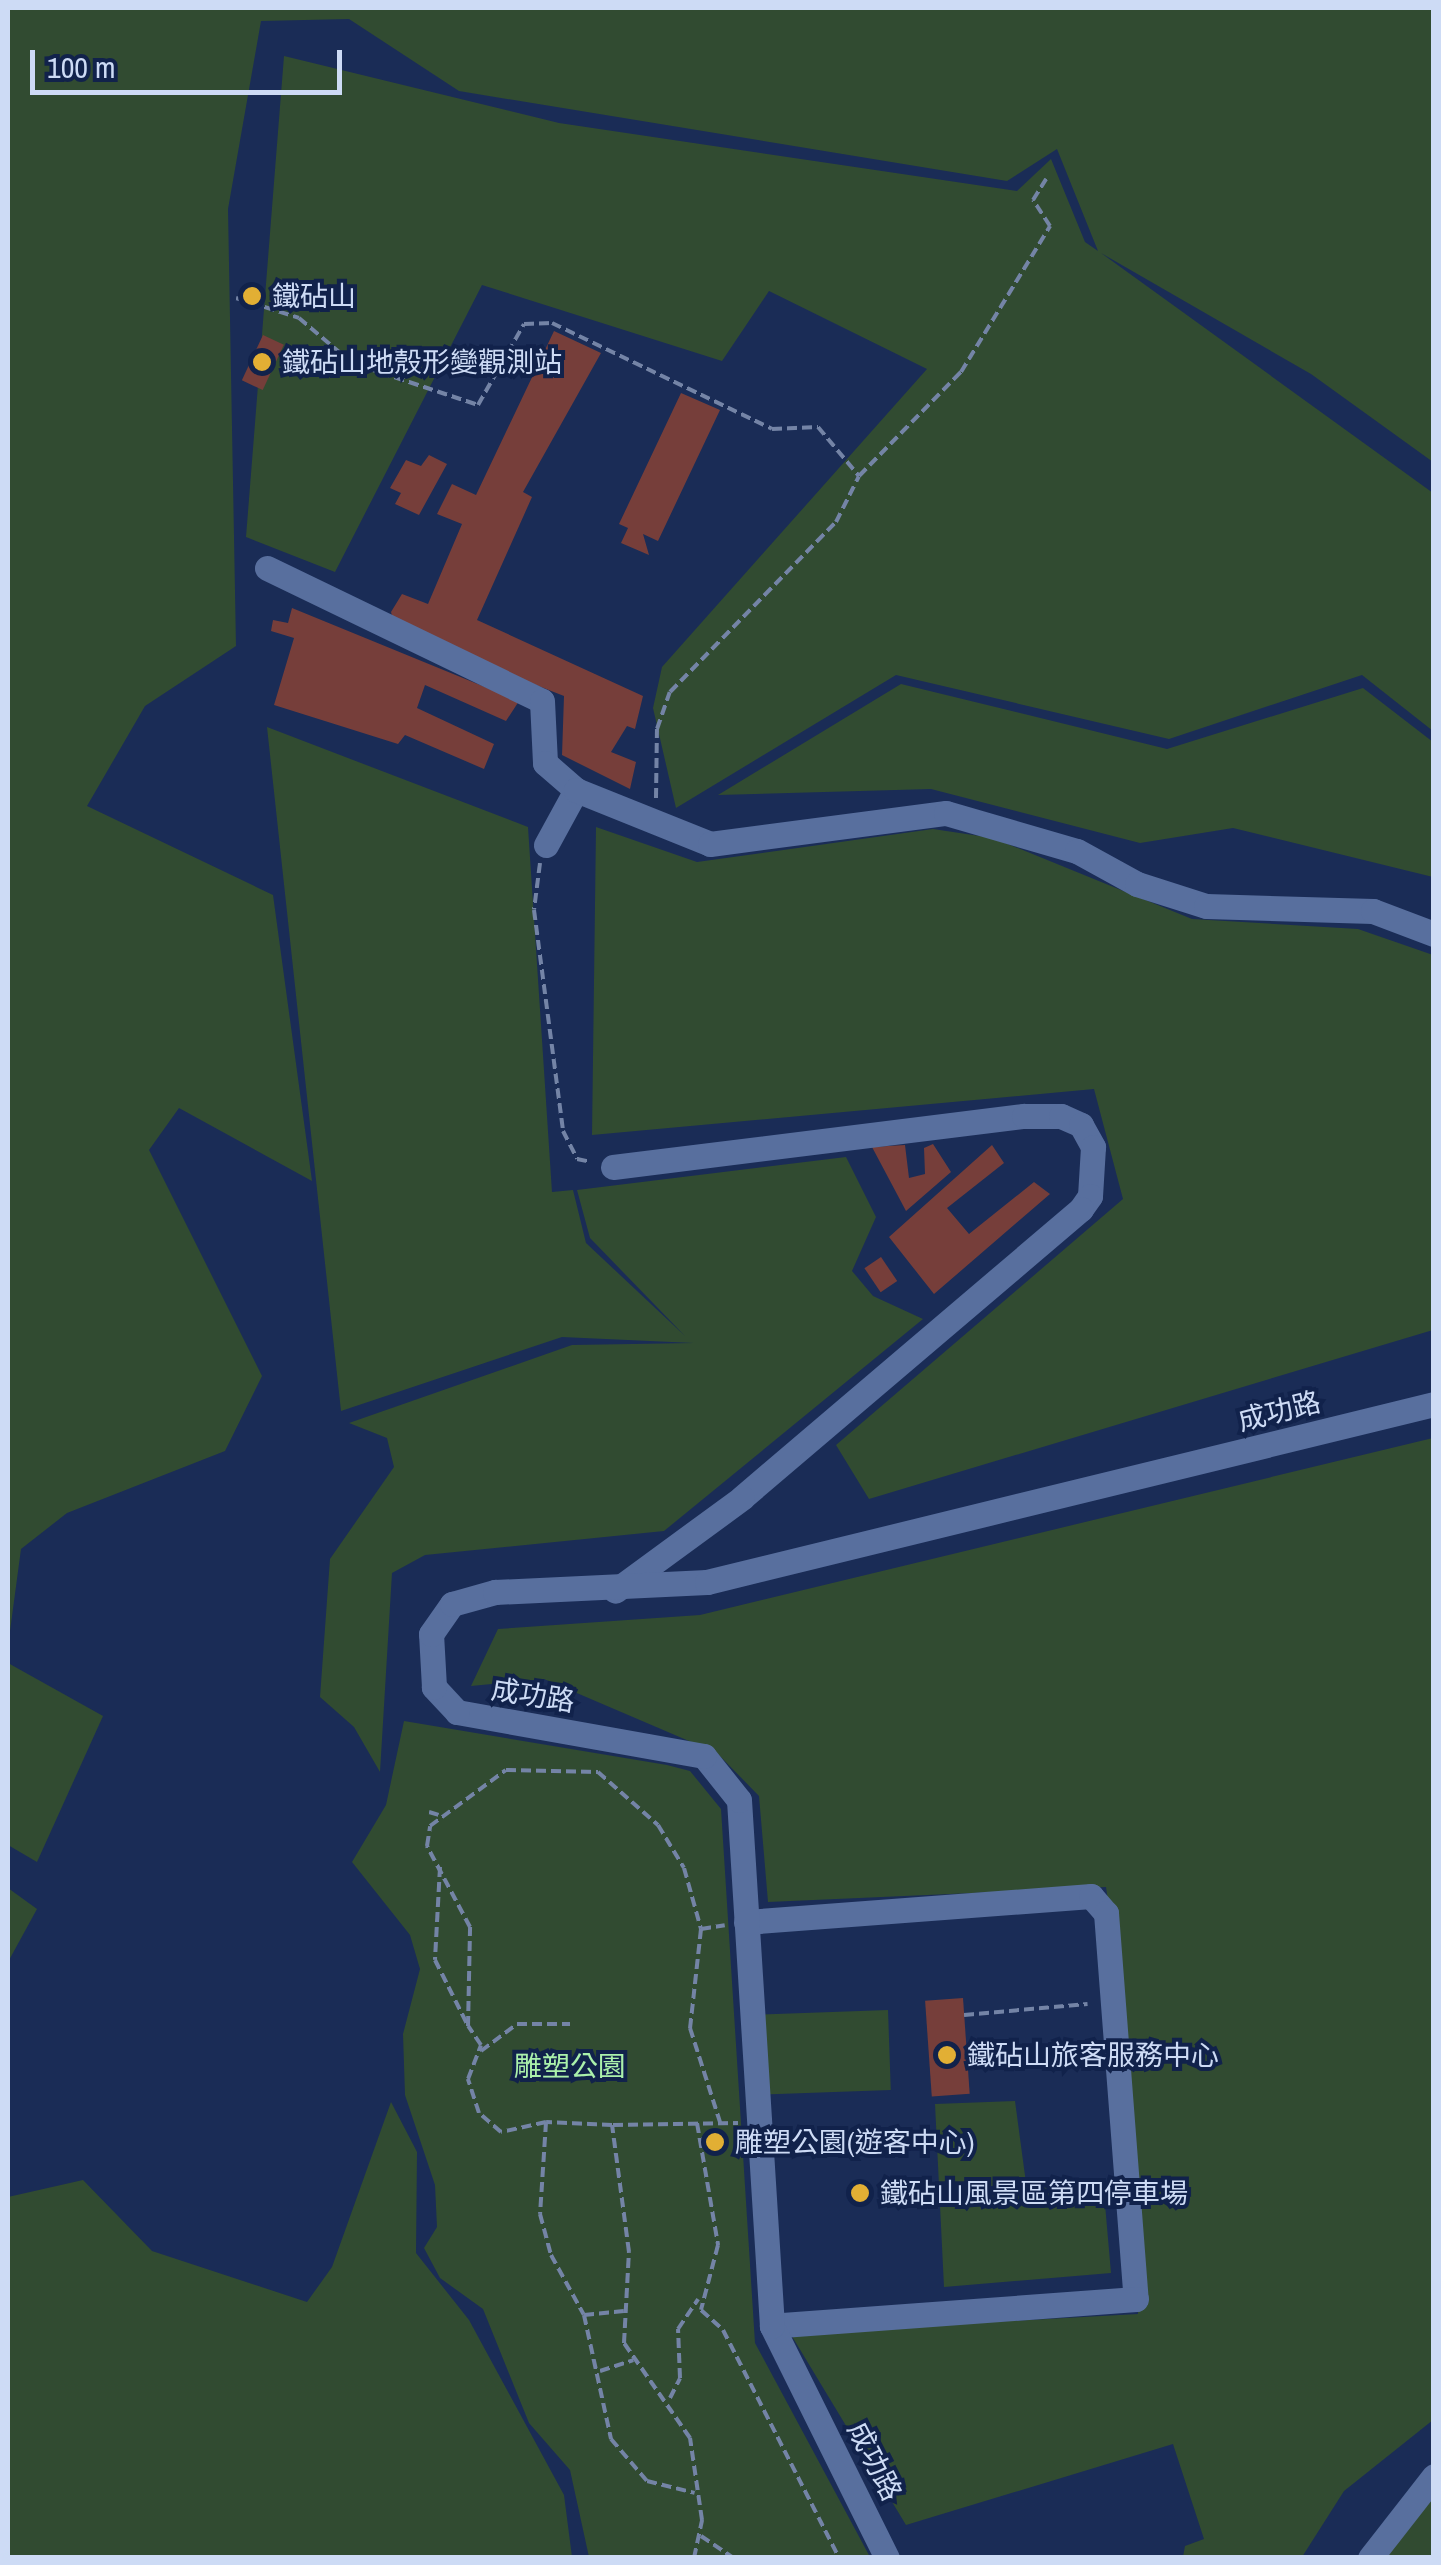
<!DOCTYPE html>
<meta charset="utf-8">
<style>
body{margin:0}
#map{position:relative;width:1441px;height:2565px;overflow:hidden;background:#1a2c56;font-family:"Archivo Narrow","Noto Sans TC",sans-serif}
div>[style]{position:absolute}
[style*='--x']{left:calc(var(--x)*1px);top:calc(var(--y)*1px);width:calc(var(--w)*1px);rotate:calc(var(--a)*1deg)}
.green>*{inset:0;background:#314b31;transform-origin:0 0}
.building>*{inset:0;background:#763e3a;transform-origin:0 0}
.path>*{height:4px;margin-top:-2px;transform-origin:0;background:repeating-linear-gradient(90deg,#7484a6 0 10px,transparent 0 15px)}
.minor>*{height:25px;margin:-12.5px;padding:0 12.5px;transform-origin:12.5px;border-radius:12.5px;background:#586f9e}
.dots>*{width:28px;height:28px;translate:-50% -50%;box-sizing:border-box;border:5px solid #11224b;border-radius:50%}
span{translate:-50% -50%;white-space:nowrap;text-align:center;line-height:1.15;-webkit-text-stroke:8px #11224b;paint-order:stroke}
.poi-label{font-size:28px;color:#cddbf5}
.left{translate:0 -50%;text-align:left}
.street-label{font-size:28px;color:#cddbf5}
.park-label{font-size:28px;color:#abf1ab}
.frame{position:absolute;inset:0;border:10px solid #cddbf5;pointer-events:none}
.scale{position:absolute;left:30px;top:50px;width:312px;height:45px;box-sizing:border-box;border:5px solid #cddbf5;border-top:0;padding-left:12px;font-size:30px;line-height:35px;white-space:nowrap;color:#cddbf5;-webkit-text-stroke:8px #11224b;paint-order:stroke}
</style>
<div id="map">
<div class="green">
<i style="clip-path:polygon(8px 8px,1433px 8px,1433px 462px,1311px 374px,1101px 253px,1433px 493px,1433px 731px,1362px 675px,1169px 739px,896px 675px,676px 808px,653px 708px,662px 667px,927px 369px,769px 291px,722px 361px,482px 285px,335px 572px,246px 537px,284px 56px,559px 123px,1017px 191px,1051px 159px,1085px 242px,1098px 251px,1057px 149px,1007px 181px,459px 91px,349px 19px,261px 21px,228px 209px,236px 646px,145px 706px,87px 806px,273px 895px,312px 1181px,179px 1108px,149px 1150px,262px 1376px,225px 1451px,67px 1513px,21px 1549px,8px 1646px)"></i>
<i style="clip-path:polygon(901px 684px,1167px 749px,1363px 688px,1433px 742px,1433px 877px,1233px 828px,1140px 843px,931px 789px,718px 795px)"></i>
<i style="clip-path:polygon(267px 727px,528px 827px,552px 1192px,573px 1190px,586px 1243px,685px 1336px,590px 1238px,577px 1190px,846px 1157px,876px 1217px,852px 1271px,873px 1296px,923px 1319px,664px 1531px,425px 1555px,392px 1573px,380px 1772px,354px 1727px,320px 1697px,330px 1559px,394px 1467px,387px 1438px,349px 1423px,572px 1345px,694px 1343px,562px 1337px,341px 1411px)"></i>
<i style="clip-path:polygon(596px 827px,697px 862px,933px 829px,993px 838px,1192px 919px,1358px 929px,1433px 955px,1433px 1330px,869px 1499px,836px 1445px,1123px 1199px,1094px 1089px,592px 1135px)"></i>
<i style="clip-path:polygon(1433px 1438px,1433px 2420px,1344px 2491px,1302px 2557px,1183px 2557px,1185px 2546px,1204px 2539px,1173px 2444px,906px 2525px,790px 2333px,1138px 2314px,1124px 2009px,1106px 1887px,768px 1902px,759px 1796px,717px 1753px,544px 1679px,471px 1686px,498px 1629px,700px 1615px)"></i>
<i style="clip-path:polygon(8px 1663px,103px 1716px,37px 1862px,8px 1845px)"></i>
<i style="clip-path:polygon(404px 1721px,667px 1765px,690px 1771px,721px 1809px,755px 2343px,870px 2557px,589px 2557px,570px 2470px,529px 2423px,483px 2309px,440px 2278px,424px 2248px,437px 2227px,435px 2185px,405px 2095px,403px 2034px,420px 1969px,410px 1935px,352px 1862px,386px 1805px)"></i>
<i style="clip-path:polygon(8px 1888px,37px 1909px,8px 1962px)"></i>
<i style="left:888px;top:2010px;width:80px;height:127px;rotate:88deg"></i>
<i style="clip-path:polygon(1015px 2101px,1026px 2183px,1103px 2181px,1111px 2273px,944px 2287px,935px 2104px)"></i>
<i style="clip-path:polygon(391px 2102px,417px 2152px,416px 2253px,469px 2320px,564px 2495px,572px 2557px,8px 2557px,8px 2197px,83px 2180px,152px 2251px,307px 2302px,332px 2267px)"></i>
<i style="clip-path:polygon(1433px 2494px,1433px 2557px,1380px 2557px)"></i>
</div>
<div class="building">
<i style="clip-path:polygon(554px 331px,601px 353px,523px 492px,532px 497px,477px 620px,643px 696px,635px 729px,627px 726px,611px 752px,636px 762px,630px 789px,562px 755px,564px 696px,396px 630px,391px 612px,402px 594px,428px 604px,462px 524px,437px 514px,452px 484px,476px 495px)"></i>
<i style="left:263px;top:335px;width:23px;height:50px;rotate:25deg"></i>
<i style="clip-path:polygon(681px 393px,720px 410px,658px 541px,643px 534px,649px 555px,621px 543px,628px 528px,619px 524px)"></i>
<i style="clip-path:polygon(429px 455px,447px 464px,419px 515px,395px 504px,401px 493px,390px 488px,406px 460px,421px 466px)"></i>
<i style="clip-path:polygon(292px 608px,519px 701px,506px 721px,425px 685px,417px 708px,494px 744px,484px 769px,405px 735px,398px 744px,274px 705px,294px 638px,271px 631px,273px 620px,288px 623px)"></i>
<i style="clip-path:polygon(933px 1144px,951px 1172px,906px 1211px,872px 1147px,905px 1145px,909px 1178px,925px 1174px,924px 1148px)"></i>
<i style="clip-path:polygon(992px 1145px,1004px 1163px,947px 1208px,969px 1234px,1034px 1182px,1050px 1194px,934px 1294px,889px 1237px)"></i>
<i style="left:881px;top:1257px;width:29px;height:20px;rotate:56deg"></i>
<i style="left:963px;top:1998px;width:96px;height:38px;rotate:86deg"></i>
</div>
<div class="path">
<i style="--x:236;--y:298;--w:66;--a:17.6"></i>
<i style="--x:299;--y:318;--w:70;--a:40.3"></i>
<i style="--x:352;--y:363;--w:133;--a:18.4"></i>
<i style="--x:478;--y:405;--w:93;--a:-60.4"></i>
<i style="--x:524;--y:324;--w:28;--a:-2"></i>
<i style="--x:552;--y:323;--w:244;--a:25.7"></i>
<i style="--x:772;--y:429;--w:46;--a:-2.5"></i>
<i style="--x:818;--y:427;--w:64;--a:50.1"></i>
<i style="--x:656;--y:798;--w:69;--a:-89.2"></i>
<i style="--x:657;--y:729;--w:39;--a:-71"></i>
<i style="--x:670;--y:692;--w:238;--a:-45.7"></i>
<i style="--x:836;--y:522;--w:51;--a:-63.4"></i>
<i style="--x:859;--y:476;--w:146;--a:-45.6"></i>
<i style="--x:961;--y:372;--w:171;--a:-58.6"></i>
<i style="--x:1050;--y:226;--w:31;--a:-123"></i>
<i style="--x:1033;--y:200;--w:25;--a:-58"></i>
<i style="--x:540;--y:863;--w:47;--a:97.3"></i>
<i style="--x:534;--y:910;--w:223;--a:82.5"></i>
<i style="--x:563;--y:1131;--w:31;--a:63"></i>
<i style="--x:577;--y:1159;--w:14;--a:12"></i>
<i style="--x:429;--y:1812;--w:10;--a:17"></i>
<i style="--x:440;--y:1867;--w:93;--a:93.1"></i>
<i style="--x:435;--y:1960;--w:74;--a:63.4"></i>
<i style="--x:701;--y:1929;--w:100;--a:96.3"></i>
<i style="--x:690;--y:2028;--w:99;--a:72.3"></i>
<i style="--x:964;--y:2015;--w:124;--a:-5.1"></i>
<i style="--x:481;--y:2051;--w:45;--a:-36.9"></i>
<i style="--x:517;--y:2024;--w:53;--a:0"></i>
<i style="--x:546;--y:2122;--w:92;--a:93.7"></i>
<i style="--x:540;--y:2214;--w:42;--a:75"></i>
<i style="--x:551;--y:2255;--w:68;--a:61.2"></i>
<i style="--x:584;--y:2315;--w:40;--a:-5.7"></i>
<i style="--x:697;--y:2123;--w:124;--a:80.2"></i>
<i style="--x:718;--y:2245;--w:67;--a:104.7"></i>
<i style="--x:701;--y:2310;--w:30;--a:42"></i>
<i style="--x:723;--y:2330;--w:256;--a:63"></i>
<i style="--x:613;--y:2125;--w:125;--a:-0.9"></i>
<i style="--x:584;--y:2315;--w:127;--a:77.7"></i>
<i style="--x:611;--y:2439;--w:55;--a:49.4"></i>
<i style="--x:647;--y:2481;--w:49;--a:14"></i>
<i style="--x:600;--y:2371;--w:35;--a:-18"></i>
<i style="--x:670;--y:2398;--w:22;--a:-63"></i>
<i style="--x:680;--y:2378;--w:49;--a:-92.3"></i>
<i style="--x:678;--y:2329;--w:36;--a:-56"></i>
<i style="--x:701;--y:2536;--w:40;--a:34"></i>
<i style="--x:694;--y:2558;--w:39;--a:-78"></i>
<i style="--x:702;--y:2520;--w:83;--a:-98.3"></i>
<i style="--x:690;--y:2438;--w:116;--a:-124.8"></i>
<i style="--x:624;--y:2343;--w:91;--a:-86.9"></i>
<i style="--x:629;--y:2252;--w:128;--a:-97.6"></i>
<i style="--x:612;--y:2125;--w:66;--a:-177.4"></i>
<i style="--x:546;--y:2122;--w:46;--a:167.5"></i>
<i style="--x:501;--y:2132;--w:29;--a:-139"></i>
<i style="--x:479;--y:2113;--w:36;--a:-108"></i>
<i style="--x:468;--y:2079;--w:36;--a:-69"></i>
<i style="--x:481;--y:2045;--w:23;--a:-124"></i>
<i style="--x:468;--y:2026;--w:99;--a:-88.8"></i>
<i style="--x:470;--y:1927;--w:92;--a:-118"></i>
<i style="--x:427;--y:1846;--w:20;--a:-81"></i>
<i style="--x:430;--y:1826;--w:94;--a:-36.4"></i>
<i style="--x:506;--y:1770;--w:92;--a:1.2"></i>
<i style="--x:598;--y:1772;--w:80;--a:41.5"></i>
<i style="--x:658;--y:1825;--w:50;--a:58.8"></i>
<i style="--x:684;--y:1868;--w:63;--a:74.4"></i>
<i style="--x:701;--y:1929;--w:24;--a:-9"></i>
</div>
<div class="minor">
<i style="--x:267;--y:568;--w:305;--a:25.8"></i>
<i style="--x:542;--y:701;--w:62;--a:87.2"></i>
<i style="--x:545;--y:763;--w:41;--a:41.1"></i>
<i style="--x:546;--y:845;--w:63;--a:-61.4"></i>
<i style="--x:576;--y:790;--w:144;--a:21.9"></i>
<i style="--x:710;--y:844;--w:238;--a:-7.5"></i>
<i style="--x:946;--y:813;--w:136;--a:16.2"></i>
<i style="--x:1077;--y:851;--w:68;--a:28.8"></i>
<i style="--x:1137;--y:884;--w:72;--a:17.7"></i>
<i style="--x:1206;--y:906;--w:167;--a:1.7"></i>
<i style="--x:1373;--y:911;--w:65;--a:20.7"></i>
<i style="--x:613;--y:1167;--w:414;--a:-7.1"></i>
<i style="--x:1024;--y:1116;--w:37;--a:0"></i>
<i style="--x:1061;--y:1116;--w:22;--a:24"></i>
<i style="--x:1081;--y:1125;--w:25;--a:61"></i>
<i style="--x:1093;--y:1147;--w:49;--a:93.5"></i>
<i style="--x:1090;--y:1196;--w:16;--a:125"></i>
<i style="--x:1081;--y:1209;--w:445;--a:139.6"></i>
<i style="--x:742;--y:1498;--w:157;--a:143.8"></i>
<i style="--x:746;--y:1922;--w:346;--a:-4.3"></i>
<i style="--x:1091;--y:1896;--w:23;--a:49"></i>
<i style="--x:1106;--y:1913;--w:387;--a:85.6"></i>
<i style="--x:1136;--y:2299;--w:365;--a:175.8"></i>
<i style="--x:887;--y:2558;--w:259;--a:-116.4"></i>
<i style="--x:772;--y:2326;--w:527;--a:-93.59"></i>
<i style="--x:739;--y:1800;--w:56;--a:-128.5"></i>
<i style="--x:704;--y:1756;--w:251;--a:-169.9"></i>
<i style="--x:457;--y:1712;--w:34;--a:-133"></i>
<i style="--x:434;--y:1687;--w:53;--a:-93.2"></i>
<i style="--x:431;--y:1634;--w:37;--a:-55"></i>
<i style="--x:452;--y:1604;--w:45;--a:-15.6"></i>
<i style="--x:495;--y:1592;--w:212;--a:-2.7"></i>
<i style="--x:707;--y:1582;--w:748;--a:-13.76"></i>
<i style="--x:1370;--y:2558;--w:104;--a:-52"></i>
</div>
<div class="dots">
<i style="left:252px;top:296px;background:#e2af34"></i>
<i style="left:262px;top:362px;background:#e2af34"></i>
<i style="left:947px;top:2055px;background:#e2af34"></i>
<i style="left:715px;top:2142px;background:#e2af34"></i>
<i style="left:860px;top:2193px;background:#e2af34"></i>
</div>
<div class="poi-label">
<span class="left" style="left:272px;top:296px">鐵砧山</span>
<span class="left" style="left:282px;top:362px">鐵砧山地殼形變觀測站</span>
<span class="left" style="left:967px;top:2055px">鐵砧山旅客服務中心</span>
<span class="left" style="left:735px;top:2142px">雕塑公園(遊客中心)</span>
<span class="left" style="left:880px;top:2193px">鐵砧山風景區第四停車場</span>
</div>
<div class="street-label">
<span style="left:1279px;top:1411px;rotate:-14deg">成功路</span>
<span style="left:533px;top:1695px;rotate:9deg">成功路</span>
<span style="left:875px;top:2461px;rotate:63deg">成功路</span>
</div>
<div class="park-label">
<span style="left:570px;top:2066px">雕塑公園</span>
</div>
<div class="frame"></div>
<div class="scale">100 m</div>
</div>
